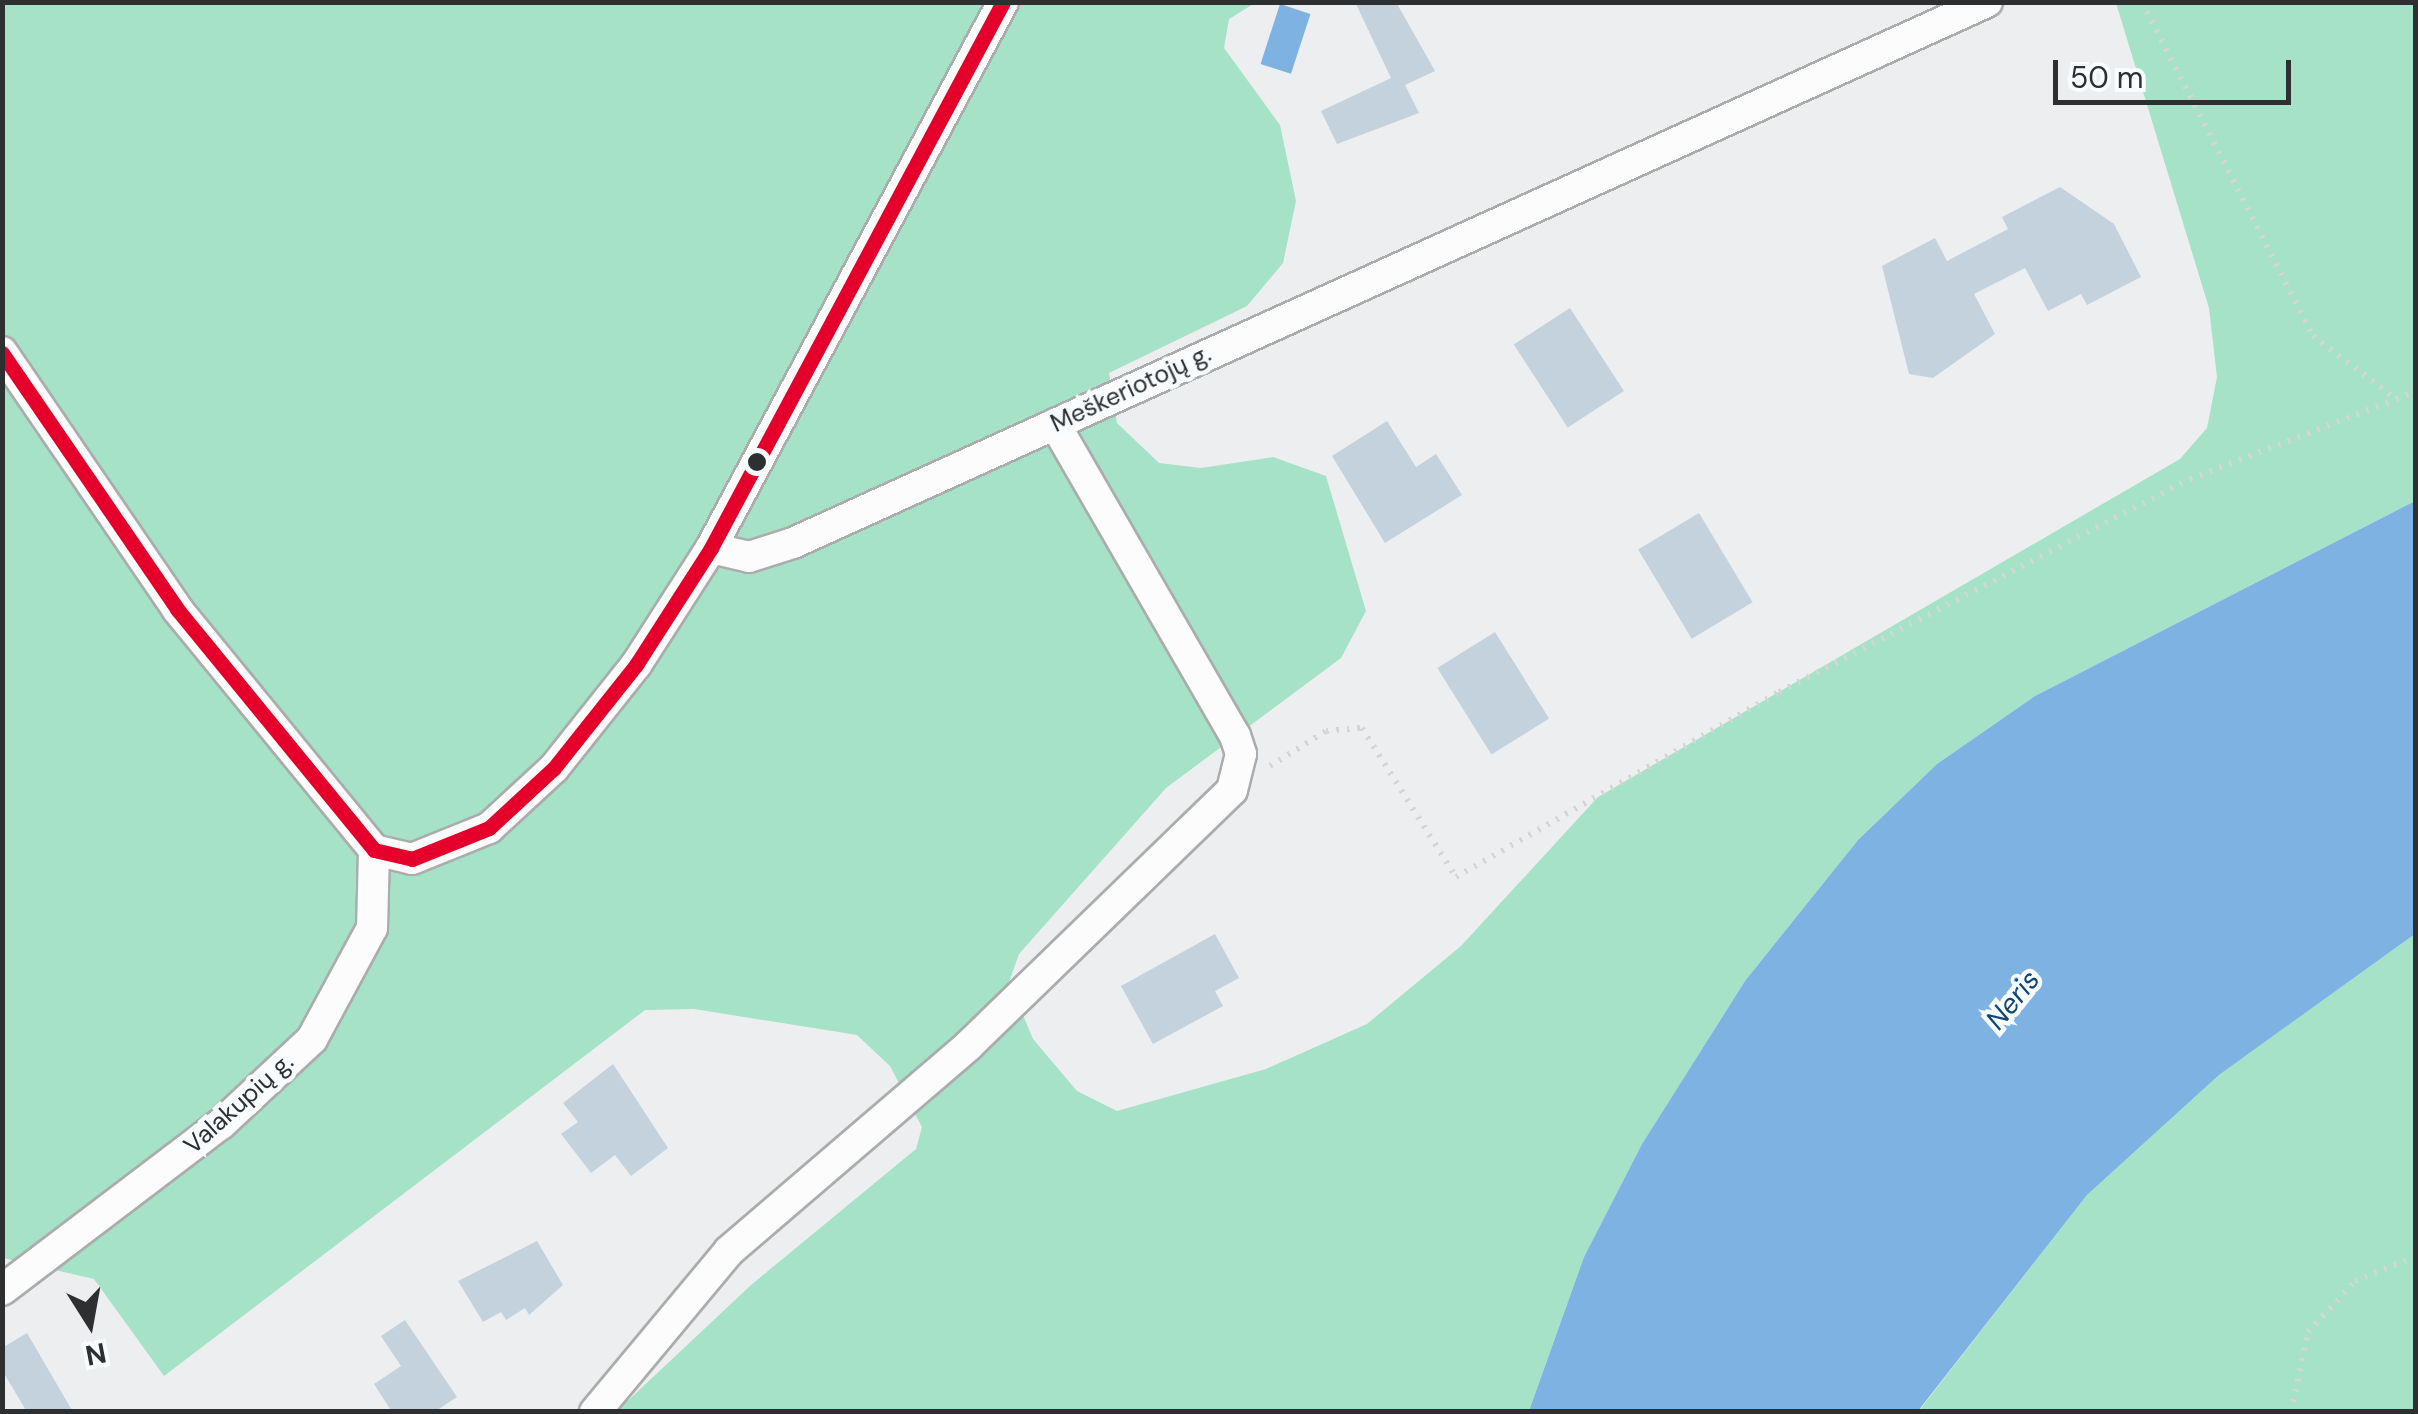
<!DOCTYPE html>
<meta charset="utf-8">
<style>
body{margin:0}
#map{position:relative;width:2418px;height:1414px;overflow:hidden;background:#eceef0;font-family:"DM Sans",sans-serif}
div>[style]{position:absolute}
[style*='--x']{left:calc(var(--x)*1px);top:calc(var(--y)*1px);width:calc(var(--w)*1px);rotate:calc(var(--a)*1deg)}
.green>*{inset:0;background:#a5e2c8}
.water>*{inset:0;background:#7db2e2;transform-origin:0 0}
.building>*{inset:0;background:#c4d2dd;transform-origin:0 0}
.path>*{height:6px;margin-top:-3px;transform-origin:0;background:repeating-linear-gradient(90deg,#d5d5d6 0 2.5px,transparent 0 10.5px)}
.roads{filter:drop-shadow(2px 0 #abacad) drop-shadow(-2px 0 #abacad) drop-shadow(0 2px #abacad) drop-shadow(0 -2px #abacad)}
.minor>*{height:30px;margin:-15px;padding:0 15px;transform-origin:15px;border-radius:15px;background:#fcfcfd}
.bus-1>*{height:15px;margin:-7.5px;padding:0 7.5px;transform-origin:7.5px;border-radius:7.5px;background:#e4002b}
.dots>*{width:28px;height:28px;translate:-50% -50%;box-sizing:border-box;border:5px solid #f8fcff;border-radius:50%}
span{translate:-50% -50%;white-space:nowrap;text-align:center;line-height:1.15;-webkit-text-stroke:9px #f8fcff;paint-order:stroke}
.street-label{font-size:25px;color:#2d2f30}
.water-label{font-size:28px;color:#0f4874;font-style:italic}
.frame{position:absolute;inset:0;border:5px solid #2d2f30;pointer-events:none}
.north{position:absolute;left:40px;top:1274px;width:100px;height:100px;-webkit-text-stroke:8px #f8fcff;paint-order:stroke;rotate:169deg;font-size:28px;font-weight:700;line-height:40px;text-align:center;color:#2d2f30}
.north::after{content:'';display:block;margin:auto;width:35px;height:45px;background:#2d2f30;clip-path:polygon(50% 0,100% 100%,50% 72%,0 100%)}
.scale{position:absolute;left:2053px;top:60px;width:238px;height:45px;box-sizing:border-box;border:5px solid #2d2f30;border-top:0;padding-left:12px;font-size:30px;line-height:35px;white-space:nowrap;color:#2d2f30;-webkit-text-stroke:8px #f8fcff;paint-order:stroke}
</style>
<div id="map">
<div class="green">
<i style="clip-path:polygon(3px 3px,1255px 3px,1229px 19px,1224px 48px,1280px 125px,1296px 201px,1283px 263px,1247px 306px,1109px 373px,1117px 423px,1159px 463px,1201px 468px,1273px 457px,1326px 476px,1366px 611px,1341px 658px,1166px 788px,1019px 954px,1009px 982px,1033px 1039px,1077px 1091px,1117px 1111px,1266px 1069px,1367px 1024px,1461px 946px,1598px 797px,2180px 459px,2207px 428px,2217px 377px,2209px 308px,2116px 3px,2415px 3px,2415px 501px,2035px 696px,1937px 764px,1858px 840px,1745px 981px,1642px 1144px,1584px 1257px,1529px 1411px,617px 1411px,751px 1285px,916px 1149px,922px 1127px,890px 1066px,857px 1035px,694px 1009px,645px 1010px,164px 1376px,94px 1279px,3px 1258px)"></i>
<i style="clip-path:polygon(2415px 934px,2415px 1411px,1918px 1412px,2087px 1195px,2219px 1075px)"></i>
</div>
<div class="water">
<i style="left:1280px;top:4px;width:32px;height:63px;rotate:18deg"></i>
<i style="clip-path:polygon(2415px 501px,2415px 934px,2219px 1075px,2087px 1195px,1918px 1411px,1529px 1411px,1584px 1257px,1642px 1144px,1745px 981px,1858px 840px,1937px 764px,2035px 696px)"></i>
</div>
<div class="building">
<i style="clip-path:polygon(1355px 2px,1396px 2px,1435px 71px,1405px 85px,1419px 113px,1337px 144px,1321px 111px,1391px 78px)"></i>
<i style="clip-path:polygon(2060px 187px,2114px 224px,2141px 277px,2087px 305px,2081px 294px,2048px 311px,2025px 268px,1974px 294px,1995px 334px,1933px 378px,1909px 374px,1882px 266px,1935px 238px,1947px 261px,2008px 229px,2002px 217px)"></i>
<i style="left:1570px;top:308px;width:99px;height:67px;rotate:57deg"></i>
<i style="clip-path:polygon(1387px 421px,1416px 467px,1436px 454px,1462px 495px,1385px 543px,1332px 456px)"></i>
<i style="left:1699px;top:513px;width:104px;height:71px;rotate:59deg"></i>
<i style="left:1495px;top:632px;width:102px;height:68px;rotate:58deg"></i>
<i style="clip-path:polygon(1215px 934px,1239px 978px,1215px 991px,1223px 1006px,1153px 1044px,1121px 986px)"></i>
<i style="clip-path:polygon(613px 1064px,668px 1148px,631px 1176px,615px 1155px,591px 1173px,561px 1134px,578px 1122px,563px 1103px)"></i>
<i style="clip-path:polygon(537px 1241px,563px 1285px,529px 1315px,525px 1308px,506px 1320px,501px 1312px,483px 1322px,458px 1281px)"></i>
<i style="clip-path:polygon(405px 1320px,457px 1397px,434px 1412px,392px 1412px,374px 1384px,401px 1366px,381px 1336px)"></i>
<i style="clip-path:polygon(27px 1333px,73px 1412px,27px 1412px,2px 1370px,2px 1348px)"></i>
</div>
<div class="path">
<i style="--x:2142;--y:2;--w:375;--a:62.9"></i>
<i style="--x:2313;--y:336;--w:104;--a:37.2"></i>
<i style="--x:2396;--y:399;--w:22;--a:-22"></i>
<i style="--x:1270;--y:766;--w:66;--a:-32"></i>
<i style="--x:1326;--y:731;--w:36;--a:-5"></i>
<i style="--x:1362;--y:728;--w:176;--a:57.8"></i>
<i style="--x:1456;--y:877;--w:372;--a:-29.8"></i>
<i style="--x:1779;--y:692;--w:463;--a:-27.4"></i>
<i style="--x:2190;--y:479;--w:221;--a:-21.2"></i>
<i style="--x:2291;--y:1412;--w:82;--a:-78"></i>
<i style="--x:2308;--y:1332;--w:69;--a:-47.3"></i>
<i style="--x:2355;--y:1281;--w:66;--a:-22.3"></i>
</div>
<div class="roads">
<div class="minor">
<i style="--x:2;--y:352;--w:311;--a:55.7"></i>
<i style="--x:177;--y:609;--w:311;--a:50.7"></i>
<i style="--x:711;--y:548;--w:39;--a:13"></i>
<i style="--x:749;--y:557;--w:46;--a:-17.7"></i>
<i style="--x:793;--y:543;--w:1311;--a:-24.38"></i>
<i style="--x:374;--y:850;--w:39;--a:13"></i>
<i style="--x:412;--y:859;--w:83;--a:-21.9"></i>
<i style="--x:489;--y:828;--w:88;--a:-42.7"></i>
<i style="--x:554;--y:768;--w:132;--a:-51.5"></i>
<i style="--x:636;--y:665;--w:139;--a:-57.3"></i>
<i style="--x:711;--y:548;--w:619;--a:-61.86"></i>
<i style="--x:2;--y:1290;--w:275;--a:-37.2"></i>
<i style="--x:221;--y:1124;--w:125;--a:-43"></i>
<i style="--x:312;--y:1039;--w:126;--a:-61.6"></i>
<i style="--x:372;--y:928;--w:78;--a:-88.5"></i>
<i style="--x:595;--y:1412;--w:209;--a:-50.2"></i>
<i style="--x:729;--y:1251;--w:316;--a:-40.6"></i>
<i style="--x:969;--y:1045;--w:366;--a:-44.1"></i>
<i style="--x:1232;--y:790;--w:37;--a:-76"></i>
<i style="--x:1241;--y:754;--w:19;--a:-108"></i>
<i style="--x:1235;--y:736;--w:360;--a:-120"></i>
</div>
</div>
<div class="bus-1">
<i style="--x:2;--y:353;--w:310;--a:55.6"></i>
<i style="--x:177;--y:609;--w:311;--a:50.7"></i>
<i style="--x:374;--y:850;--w:39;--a:13"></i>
<i style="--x:412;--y:859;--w:83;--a:-21.9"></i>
<i style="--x:489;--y:828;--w:88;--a:-42.7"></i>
<i style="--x:554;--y:768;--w:132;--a:-51.5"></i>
<i style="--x:636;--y:665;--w:139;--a:-57.3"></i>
<i style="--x:711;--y:548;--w:619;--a:-61.86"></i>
</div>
<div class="dots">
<i style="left:757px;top:462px;background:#2d2f30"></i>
</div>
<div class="street-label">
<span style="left:1131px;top:389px;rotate:-25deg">Meškeriotojų g.</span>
<span style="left:239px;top:1104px;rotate:-42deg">Valakupių g.</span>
</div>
<div class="water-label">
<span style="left:2013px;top:1000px;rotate:-51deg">Neris</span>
</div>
<div class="frame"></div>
<div class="north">N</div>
<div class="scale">50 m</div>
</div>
